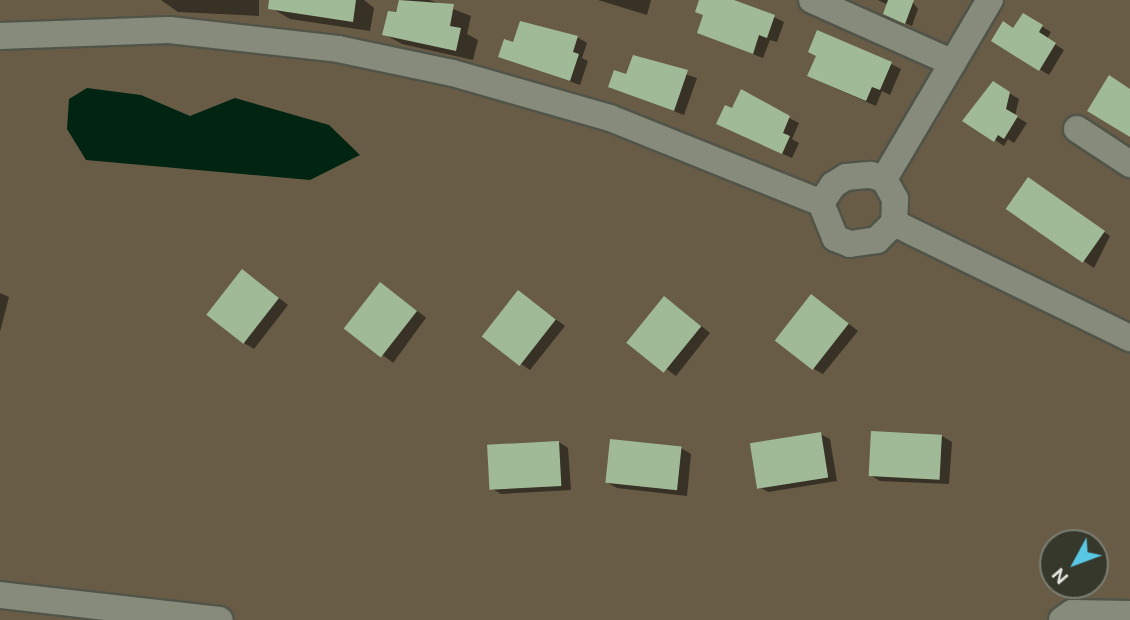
<!DOCTYPE html>
<style>
body{margin:0}
#map{position:relative;width:1130px;height:620px;overflow:hidden;background:#35382b;font-family:Ubuntu,sans-serif}
div>[style]{position:absolute}
[style*='--x']{left:calc(var(--x)*1px);top:calc(var(--y)*1px);width:calc(var(--w)*1px);rotate:calc(var(--a)*1deg)}
.green>*{inset:0;background:#695c46}
.water>*{inset:0;background:#002412}
.shadow>*{inset:0;background:#0007;transform-origin:0 0}
.building>*{inset:0;background:#a0ba98;transform-origin:0 0}
.roads{filter:drop-shadow(2px 0 #515448) drop-shadow(-2px 0 #515448) drop-shadow(0 2px #515448) drop-shadow(0 -2px #515448)}
.minor>*{height:26px;margin:-13px;padding:0 13px;transform-origin:13px;border-radius:13px;background:#878b7b}
span{translate:-50% -50%;white-space:nowrap;text-align:center;line-height:1.15;-webkit-text-stroke:7px #35382b;paint-order:stroke}
.north{position:absolute;left:1039px;top:529px;width:70px;height:70px;box-sizing:border-box;background:#35382b;border:2px solid #7b7e73;border-radius:50%;rotate:229deg;font-size:19px;font-weight:700;line-height:28px;text-align:center;color:#e5e7df}
.north::after{content:'';display:block;margin:auto;width:24px;height:32px;background:#59c8e5;clip-path:polygon(50% 0,100% 100%,50% 72%,0 100%)}
</style>
<div id="map">
<div class="green">
<i style="clip-path:polygon(evenodd,0 0,1130px 0,1130px 620px,0 620px,0 0,1053px 543px,1095px 543px,1095px 585px,1053px 585px,1053px 543px)"></i>
</div>
<div class="water">
<i style="clip-path:polygon(87px 88px,141px 95px,190px 116px,235px 98px,329px 125px,360px 155px,310px 180px,86px 160px,67px 129px,69px 99px)"></i>
</div>
<div class="shadow">
<i style="clip-path:polygon(161px 0,259px 0,259px 16px,178px 12px)"></i>
<i style="clip-path:polygon(274px 0,364px 0,374px 8px,370px 31px,290px 19px,273px 9px)"></i>
<i style="clip-path:polygon(401px 0,430px 0,471px 16px,467px 34px,478px 40px,473px 60px,402px 44px,384px 34px)"></i>
<i style="clip-path:polygon(598px 0,651px 0,647px 15px)"></i>
<i style="clip-path:polygon(701px 0,729px 0,774px 17px,784px 22px,777px 42px,770px 40px,763px 58px,709px 37px,699px 32px,705px 15px)"></i>
<i style="clip-path:polygon(878px 0,911px 0,918px 9px,912px 26px,891px 17px,888px 5px)"></i>
<i style="clip-path:polygon(1023px 15px,1051px 32px,1047px 39px,1064px 50px,1049px 75px,993px 41px,1014px 30px)"></i>
<i style="clip-path:polygon(577px 37px,587px 43px,582px 58px,588px 61px,580px 85px,500px 56px,514px 44px)"></i>
<i style="clip-path:polygon(634px 57px,697px 78px,684px 115px,610px 87px,628px 77px)"></i>
<i style="clip-path:polygon(891px 64px,901px 69px,890px 95px,882px 91px,876px 106px,819px 81px)"></i>
<i style="clip-path:polygon(993px 83px,1019px 99px,1015px 116px,1027px 123px,1014px 143px,1008px 139px,1004px 146px,995px 140px)"></i>
<i style="clip-path:polygon(765px 106px,799px 123px,792px 139px,799px 143px,792px 158px,728px 129px,733px 111px)"></i>
<i style="clip-path:polygon(1035px 183px,1110px 236px,1094px 268px,1008px 209px)"></i>
<i style="clip-path:polygon(252px 277px,288px 305px,254px 349px,244px 343px)"></i>
<i style="left:380px;top:284px;width:57px;height:56px;rotate:36deg"></i>
<i style="clip-path:polygon(519px 292px,565px 326px,530px 370px,521px 364px)"></i>
<i style="clip-path:polygon(0 293px,9px 297px,0 332px)"></i>
<i style="clip-path:polygon(821px 302px,858px 331px,823px 374px,814px 369px)"></i>
<i style="clip-path:polygon(674px 304px,710px 333px,676px 376px,630px 342px)"></i>
<i style="clip-path:polygon(820px 434px,830px 439px,837px 481px,768px 492px,758px 486px)"></i>
<i style="clip-path:polygon(942px 436px,952px 442px,949px 484px,880px 481px,870px 475px)"></i>
<i style="clip-path:polygon(559px 442px,568px 448px,571px 490px,501px 494px,491px 488px)"></i>
<i style="clip-path:polygon(681px 448px,691px 454px,687px 496px,617px 488px,608px 483px)"></i>
</div>
<div class="building">
<i style="clip-path:polygon(269px 0,356px 0,353px 22px,268px 9px)"></i>
<i style="clip-path:polygon(399px 0,454px 4px,450px 26px,461px 28px,456px 51px,382px 35px,388px 11px,396px 12px)"></i>
<i style="clip-path:polygon(699px 0,734px 0,775px 15px,767px 38px,759px 35px,753px 54px,697px 33px,703px 15px,695px 12px)"></i>
<i style="clip-path:polygon(888px 0,914px 0,905px 24px,883px 14px)"></i>
<i style="clip-path:polygon(1023px 13px,1043px 25px,1039px 32px,1056px 43px,1039px 71px,991px 41px,1003px 21px,1013px 28px)"></i>
<i style="clip-path:polygon(520px 21px,578px 36px,573px 52px,579px 54px,570px 81px,498px 57px,504px 39px,513px 42px)"></i>
<i style="clip-path:polygon(817px 30px,892px 62px,880px 90px,872px 87px,866px 101px,807px 76px,816px 56px,808px 52px)"></i>
<i style="clip-path:polygon(633px 55px,688px 70px,674px 111px,608px 87px,614px 70px,626px 74px)"></i>
<i style="clip-path:polygon(1109px 75px,1130px 89px,1130px 137px,1087px 111px)"></i>
<i style="clip-path:polygon(993px 81px,1010px 92px,1006px 109px,1018px 116px,1004px 139px,998px 135px,994px 142px,962px 121px)"></i>
<i style="clip-path:polygon(741px 89px,790px 116px,783px 133px,790px 136px,782px 154px,716px 124px,725px 105px,732px 108px)"></i>
<i style="left:1028px;top:177px;width:94px;height:39px;rotate:35deg"></i>
<i style="left:242px;top:269px;width:47px;height:58px;rotate:38deg"></i>
<i style="left:380px;top:282px;width:47px;height:59px;rotate:38deg"></i>
<i style="left:518px;top:290px;width:48px;height:59px;rotate:38deg"></i>
<i style="left:811px;top:294px;width:48px;height:59px;rotate:38deg"></i>
<i style="left:664px;top:296px;width:48px;height:60px;rotate:39deg"></i>
<i style="left:871px;top:431px;width:71px;height:45px;rotate:3deg"></i>
<i style="left:821px;top:432px;width:46px;height:72px;rotate:81deg"></i>
<i style="left:610px;top:439px;width:72px;height:44px;rotate:6deg"></i>
<i style="left:559px;top:441px;width:45px;height:72px;rotate:87deg"></i>
</div>
<div class="roads">
<div class="minor">
<i style="--x:812;--y:0;--w:154;--a:24.1"></i>
<i style="--x:0;--y:36;--w:169;--a:-2"></i>
<i style="--x:169;--y:30;--w:170;--a:6.4"></i>
<i style="--x:338;--y:49;--w:117;--a:11.8"></i>
<i style="--x:453;--y:73;--w:163;--a:16"></i>
<i style="--x:610;--y:118;--w:227;--a:21.9"></i>
<i style="--x:821;--y:203;--w:38;--a:68"></i>
<i style="--x:835;--y:238;--w:16;--a:22"></i>
<i style="--x:850;--y:244;--w:27;--a:-8"></i>
<i style="--x:877;--y:240;--w:24;--a:-45"></i>
<i style="--x:1077;--y:129;--w:64;--a:33.4"></i>
<i style="--x:884;--y:179;--w:208;--a:-59.4"></i>
<i style="--x:821;--y:203;--w:22;--a:-56"></i>
<i style="--x:833;--y:185;--w:15;--a:-32"></i>
<i style="--x:846;--y:177;--w:25;--a:-5"></i>
<i style="--x:871;--y:175;--w:14;--a:17"></i>
<i style="--x:884;--y:179;--w:23;--a:61"></i>
<i style="--x:895;--y:199;--w:24;--a:92"></i>
<i style="--x:894;--y:223;--w:263;--a:26"></i>
<i style="--x:0;--y:595;--w:221;--a:6.5"></i>
<i style="--x:1062;--y:620;--w:12;--a:-35"></i>
<i style="--x:1072;--y:613;--w:58;--a:1"></i>
</div>
</div>
<div class="north">N</div>
</div>
